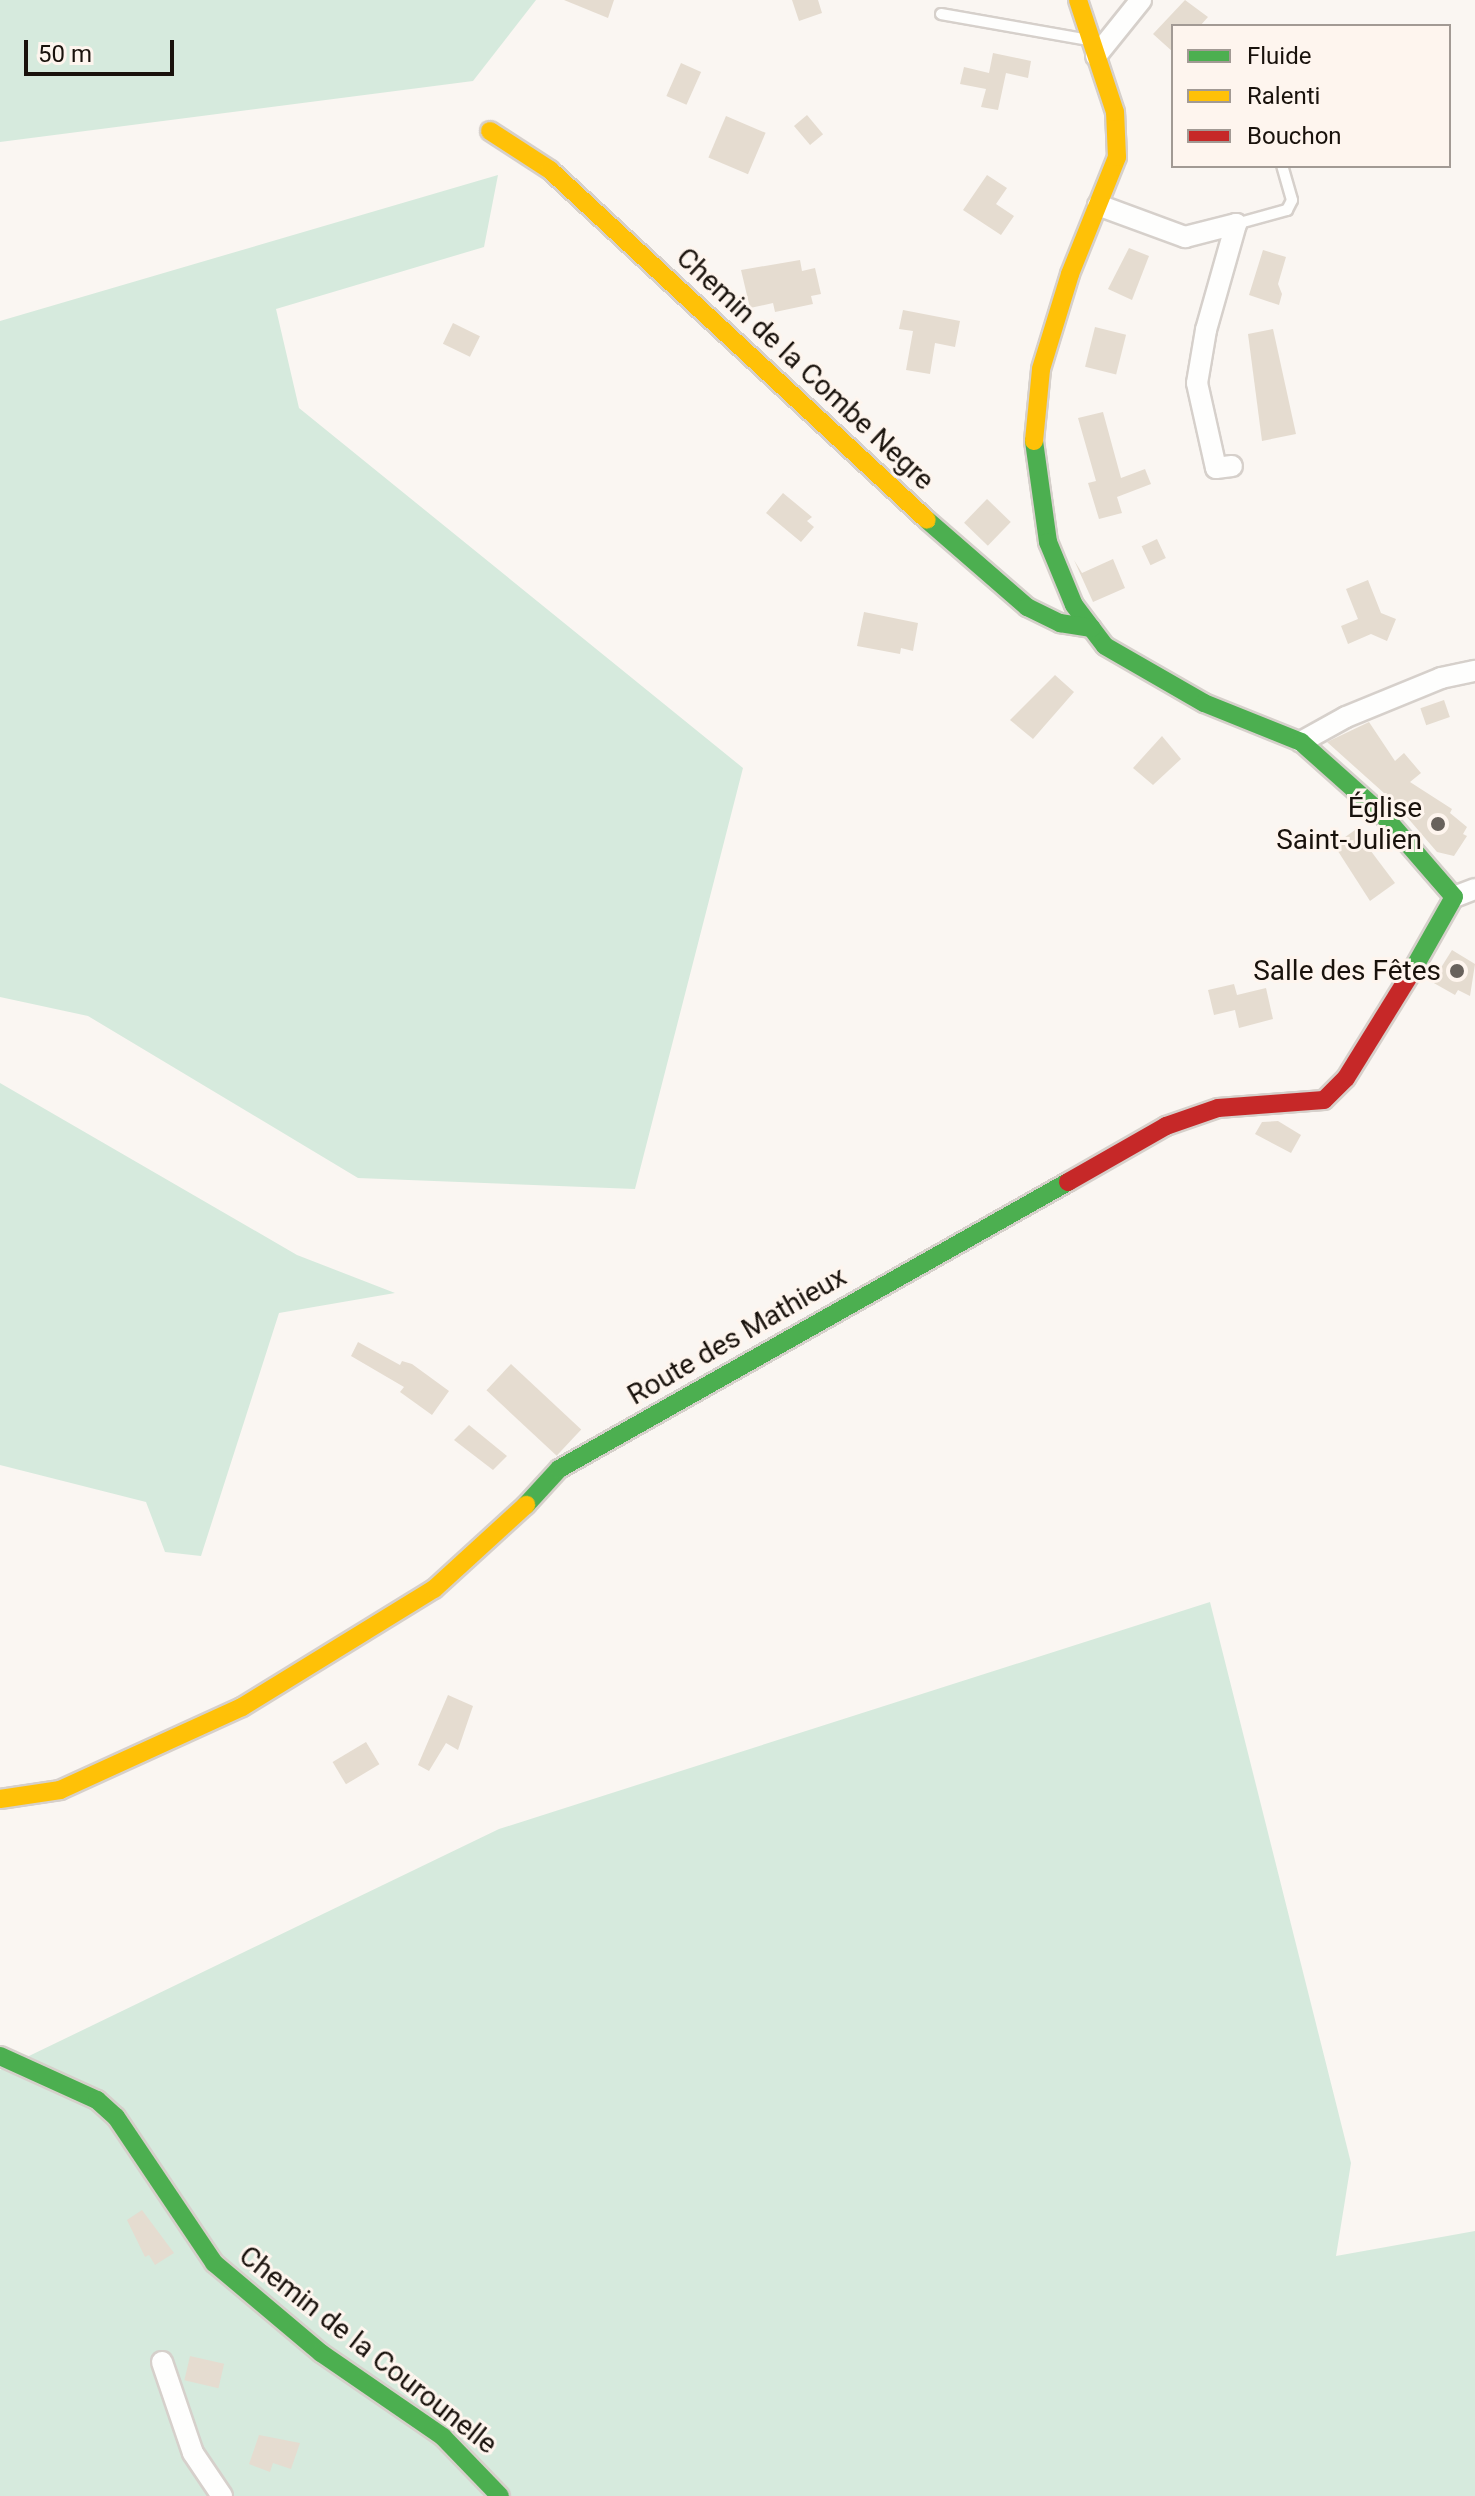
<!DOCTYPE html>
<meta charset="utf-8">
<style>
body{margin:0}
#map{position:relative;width:1475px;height:2496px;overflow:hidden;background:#faf6f2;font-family:Roboto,sans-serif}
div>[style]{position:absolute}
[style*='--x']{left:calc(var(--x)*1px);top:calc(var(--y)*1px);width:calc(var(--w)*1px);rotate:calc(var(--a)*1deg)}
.green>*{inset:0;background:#d6eadd}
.building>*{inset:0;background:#e5dcd0;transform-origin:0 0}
.roads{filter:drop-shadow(2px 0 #d6d0cb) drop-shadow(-2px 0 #d6d0cb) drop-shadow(0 2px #d6d0cb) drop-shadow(0 -2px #d6d0cb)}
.lane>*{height:10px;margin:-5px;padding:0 5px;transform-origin:5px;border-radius:5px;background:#fefefd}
.street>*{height:20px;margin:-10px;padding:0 10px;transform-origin:10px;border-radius:10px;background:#fefefd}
.fast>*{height:18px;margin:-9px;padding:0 9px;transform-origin:9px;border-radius:9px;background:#4caf50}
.slow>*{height:18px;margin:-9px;padding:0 9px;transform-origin:9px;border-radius:9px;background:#ffc107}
.jam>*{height:18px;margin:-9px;padding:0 9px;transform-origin:9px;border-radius:9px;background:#c62828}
.dots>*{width:22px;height:22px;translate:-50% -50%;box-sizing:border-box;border:4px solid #fef5ee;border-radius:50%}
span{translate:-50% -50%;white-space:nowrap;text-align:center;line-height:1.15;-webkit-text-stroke:6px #fef5ee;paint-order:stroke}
.street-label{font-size:28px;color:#19120c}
.poi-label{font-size:28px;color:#19120c}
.right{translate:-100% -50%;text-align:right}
.legend{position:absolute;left:1171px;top:24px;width:280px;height:144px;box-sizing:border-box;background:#fef5ee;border:2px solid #a29a94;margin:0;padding:10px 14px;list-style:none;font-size:24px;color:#19120c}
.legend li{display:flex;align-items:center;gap:16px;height:40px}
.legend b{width:40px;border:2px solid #a29a94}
.scale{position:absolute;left:24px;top:40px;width:150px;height:36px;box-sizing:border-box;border:4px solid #19120c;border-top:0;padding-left:10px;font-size:24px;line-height:28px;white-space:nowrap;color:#19120c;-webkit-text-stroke:6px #fef5ee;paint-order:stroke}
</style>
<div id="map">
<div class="green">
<i style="clip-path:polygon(0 0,536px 0,473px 81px,0 142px)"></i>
<i style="clip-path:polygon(498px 175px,484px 247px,276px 309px,299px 408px,743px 768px,635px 1189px,358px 1178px,88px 1016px,0 997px,0 321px)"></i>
<i style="clip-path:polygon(0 1083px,297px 1255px,395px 1293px,279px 1313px,201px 1556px,165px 1552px,146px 1502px,0 1465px)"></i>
<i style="clip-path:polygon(1210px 1602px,1351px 2163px,1336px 2256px,1475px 2231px,1475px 2496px,0 2496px,0 2070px,499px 1829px)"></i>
</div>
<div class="building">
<i style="clip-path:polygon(564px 0,614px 0,608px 18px)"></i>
<i style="clip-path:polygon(792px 0,818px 0,822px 13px,799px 21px)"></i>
<i style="clip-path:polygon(1185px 0,1208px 17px,1200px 26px,1173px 26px,1173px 52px,1153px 34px)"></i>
<i style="clip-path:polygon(993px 53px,1031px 61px,1028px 78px,1006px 73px,998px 110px,981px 107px,986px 89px,960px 84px,964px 67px,989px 73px)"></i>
<i style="left:681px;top:63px;width:22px;height:36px;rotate:24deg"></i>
<i style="left:807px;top:115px;width:25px;height:17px;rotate:50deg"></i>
<i style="left:726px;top:116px;width:43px;height:45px;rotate:23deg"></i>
<i style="clip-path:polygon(987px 175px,1007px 188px,996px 204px,1014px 216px,1001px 235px,963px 210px)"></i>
<i style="clip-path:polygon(1129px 248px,1149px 256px,1132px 300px,1108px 289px)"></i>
<i style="clip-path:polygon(1263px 250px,1286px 257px,1278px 284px,1282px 294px,1279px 305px,1249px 295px)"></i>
<i style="clip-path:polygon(800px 260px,802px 271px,815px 268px,821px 294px,811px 296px,813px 304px,775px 312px,773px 303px,750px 308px,741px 270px)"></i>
<i style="clip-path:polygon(903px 310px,960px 321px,955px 347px,935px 343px,930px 374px,906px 370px,913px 331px,899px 329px)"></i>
<i style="left:453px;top:323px;width:30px;height:23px;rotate:26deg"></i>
<i style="left:1095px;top:327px;width:32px;height:41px;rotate:14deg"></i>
<i style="clip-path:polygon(1273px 329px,1296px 434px,1262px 441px,1248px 334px)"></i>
<i style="clip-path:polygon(1103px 412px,1121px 478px,1145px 469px,1151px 484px,1117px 497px,1122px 513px,1099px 519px,1088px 483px,1096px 481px,1078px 418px)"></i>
<i style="clip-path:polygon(783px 493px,812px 517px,807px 521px,814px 527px,801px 542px,766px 513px)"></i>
<i style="left:987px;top:499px;width:33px;height:33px;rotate:44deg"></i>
<i style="left:1157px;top:539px;width:21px;height:17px;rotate:65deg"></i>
<i style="clip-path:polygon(1113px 559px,1125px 588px,1093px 602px,1074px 560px,1082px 573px)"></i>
<i style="clip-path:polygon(1368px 580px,1381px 613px,1396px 619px,1387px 641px,1371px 634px,1348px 644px,1341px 626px,1358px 619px,1346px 589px)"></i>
<i style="clip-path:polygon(864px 612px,918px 623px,913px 651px,901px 648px,900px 654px,857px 646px)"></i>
<i style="clip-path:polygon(1055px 675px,1074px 692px,1033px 739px,1010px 720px)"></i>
<i style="left:1444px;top:700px;width:18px;height:25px;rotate:71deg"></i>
<i style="clip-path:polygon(1369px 722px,1395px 761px,1404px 753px,1421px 773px,1410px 782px,1452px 809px,1450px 813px,1467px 827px,1463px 834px,1467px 836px,1454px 856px,1437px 852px,1394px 802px,1327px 742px)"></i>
<i style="clip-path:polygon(1162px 736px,1181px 759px,1153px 785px,1133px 768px)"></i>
<i style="clip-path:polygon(1355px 830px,1395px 883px,1370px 901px,1334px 845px)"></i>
<i style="clip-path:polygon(1452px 950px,1475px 964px,1470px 996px,1458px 990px,1455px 995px,1432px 982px)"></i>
<i style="clip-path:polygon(1234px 984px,1237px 995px,1266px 988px,1273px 1019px,1239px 1028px,1235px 1010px,1214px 1015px,1208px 990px)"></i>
<i style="clip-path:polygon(1278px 1121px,1301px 1135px,1291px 1153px,1255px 1134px,1262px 1122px)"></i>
<i style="clip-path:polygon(358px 1342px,400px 1365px,402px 1361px,412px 1364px,449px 1391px,432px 1415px,400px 1392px,404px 1387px,351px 1356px)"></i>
<i style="left:511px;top:1364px;width:96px;height:36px;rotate:43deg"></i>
<i style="clip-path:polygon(469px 1425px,507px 1456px,493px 1470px,454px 1440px)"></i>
<i style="clip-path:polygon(448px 1695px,473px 1706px,458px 1750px,446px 1743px,429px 1771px,418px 1765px)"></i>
<i style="left:366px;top:1742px;width:26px;height:39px;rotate:59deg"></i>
<i style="clip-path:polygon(142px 2210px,174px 2253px,155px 2265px,149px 2255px,145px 2257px,127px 2220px)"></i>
<i style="left:190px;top:2356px;width:35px;height:25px;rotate:13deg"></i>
<i style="clip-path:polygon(259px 2435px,300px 2443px,291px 2469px,273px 2463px,270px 2472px,249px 2464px)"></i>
</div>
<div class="roads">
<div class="lane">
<i style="--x:941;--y:14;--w:150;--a:10"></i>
<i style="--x:1236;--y:224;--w:53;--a:-15.4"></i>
<i style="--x:1287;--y:210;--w:11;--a:-63"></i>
<i style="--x:1292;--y:200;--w:35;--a:-106"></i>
</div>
<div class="street">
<i style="--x:1096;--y:56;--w:72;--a:-51.2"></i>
<i style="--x:1098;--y:205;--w:93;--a:20.2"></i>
<i style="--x:1185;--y:237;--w:53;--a:-14.3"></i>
<i style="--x:1236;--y:224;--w:110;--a:105.8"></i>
<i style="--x:1206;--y:330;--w:54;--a:99.6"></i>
<i style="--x:1197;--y:383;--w:87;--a:77.4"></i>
<i style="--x:1216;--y:468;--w:16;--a:-7"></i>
<i style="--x:1301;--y:742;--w:51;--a:-29.1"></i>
<i style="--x:1346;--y:717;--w:103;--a:-22.3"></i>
<i style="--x:1441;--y:678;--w:35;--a:-12"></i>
<i style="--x:1454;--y:897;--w:22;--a:-21"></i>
<i style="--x:162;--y:2362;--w:96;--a:71.2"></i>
<i style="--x:193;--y:2453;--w:52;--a:56"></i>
</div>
<div class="fast">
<i style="--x:1034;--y:441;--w:102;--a:82.1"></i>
<i style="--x:1048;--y:542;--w:68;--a:67.6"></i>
<i style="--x:1074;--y:605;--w:51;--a:52.9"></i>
<i style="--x:1105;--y:646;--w:114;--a:29.9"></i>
<i style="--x:1204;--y:703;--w:105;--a:21.9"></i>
<i style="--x:1301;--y:742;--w:110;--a:41.7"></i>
<i style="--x:1383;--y:815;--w:108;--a:49.1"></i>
<i style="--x:1454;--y:897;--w:87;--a:119.5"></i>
<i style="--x:927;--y:520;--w:133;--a:41"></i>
<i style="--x:1027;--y:607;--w:37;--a:26"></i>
<i style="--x:1060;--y:623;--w:32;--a:9"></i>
<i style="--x:526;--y:1505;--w:49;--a:-47.5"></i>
<i style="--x:559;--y:1469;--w:584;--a:-29.42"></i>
<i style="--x:0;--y:2056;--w:107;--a:24.4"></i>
<i style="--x:97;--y:2100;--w:25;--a:42"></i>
<i style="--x:116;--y:2117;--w:176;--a:56.1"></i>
<i style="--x:214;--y:2263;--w:140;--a:40.1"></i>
<i style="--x:321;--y:2353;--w:148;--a:34.5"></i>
<i style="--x:443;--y:2437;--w:82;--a:46"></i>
</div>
<div class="slow">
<i style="--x:490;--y:131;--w:72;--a:33"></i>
<i style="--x:550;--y:170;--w:514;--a:42.87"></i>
<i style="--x:1034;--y:441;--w:72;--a:-84.4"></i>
<i style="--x:1041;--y:369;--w:99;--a:-73"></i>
<i style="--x:1070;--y:274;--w:126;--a:-68.1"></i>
<i style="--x:1117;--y:157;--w:45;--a:-92.5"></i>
<i style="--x:1115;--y:112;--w:118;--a:-108.3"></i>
<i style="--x:0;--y:1799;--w:61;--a:-8.5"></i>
<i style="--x:60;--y:1790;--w:200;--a:-24.5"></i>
<i style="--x:242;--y:1707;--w:225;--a:-31.6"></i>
<i style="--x:434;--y:1589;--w:125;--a:-42.4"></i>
</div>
<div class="jam">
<i style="--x:1068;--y:1182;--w:113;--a:-29.7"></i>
<i style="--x:1166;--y:1126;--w:55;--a:-19.1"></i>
<i style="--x:1218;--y:1108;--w:106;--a:-4.3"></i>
<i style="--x:1324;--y:1100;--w:31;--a:-45"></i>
<i style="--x:1346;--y:1078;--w:123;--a:-58.2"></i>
</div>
</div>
<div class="dots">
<i style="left:1438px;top:824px;background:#68625c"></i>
<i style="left:1457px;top:971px;background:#68625c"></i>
</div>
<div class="street-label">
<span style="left:805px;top:369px;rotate:43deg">Chemin de la Combe Negre</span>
<span style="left:737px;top:1336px;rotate:-30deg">Route des Mathieux</span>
<span style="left:368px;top:2350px;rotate:38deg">Chemin de la Courounelle</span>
</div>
<div class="poi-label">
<span class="right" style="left:1422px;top:824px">Église<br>Saint-Julien</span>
<span class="right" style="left:1441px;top:971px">Salle des Fêtes</span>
</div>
<ul class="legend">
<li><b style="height:10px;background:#4caf50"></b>Fluide</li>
<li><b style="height:10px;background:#ffc107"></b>Ralenti</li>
<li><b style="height:10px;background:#c62828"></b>Bouchon</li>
</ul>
<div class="scale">50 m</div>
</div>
